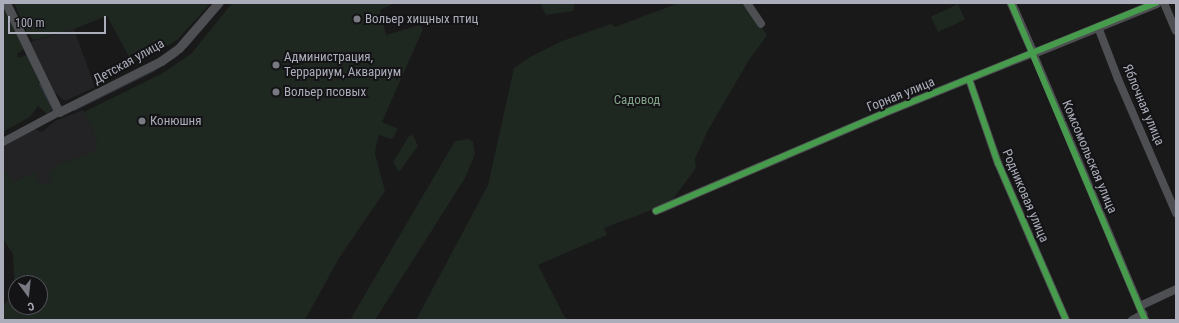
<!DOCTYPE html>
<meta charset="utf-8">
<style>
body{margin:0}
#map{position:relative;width:1179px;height:323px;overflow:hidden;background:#19191a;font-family:"Roboto Condensed",sans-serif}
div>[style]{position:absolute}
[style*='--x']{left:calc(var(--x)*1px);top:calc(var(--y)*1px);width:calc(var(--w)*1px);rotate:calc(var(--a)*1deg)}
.built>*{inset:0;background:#232326}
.green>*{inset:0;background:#1f2721;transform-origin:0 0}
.stream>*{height:2px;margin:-1px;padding:0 1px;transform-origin:1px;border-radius:1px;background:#2d333b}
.minor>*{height:8px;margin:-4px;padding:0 4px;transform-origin:4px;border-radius:4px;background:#4e4f52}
.tertiary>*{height:9px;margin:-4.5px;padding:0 4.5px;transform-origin:4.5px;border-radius:4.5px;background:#4e4f52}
.cycleway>*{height:6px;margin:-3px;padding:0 3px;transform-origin:3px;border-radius:3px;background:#469c4c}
.dots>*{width:11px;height:11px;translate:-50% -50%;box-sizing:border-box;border:2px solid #141316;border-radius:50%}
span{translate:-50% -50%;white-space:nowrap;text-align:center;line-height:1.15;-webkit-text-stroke:4px #141316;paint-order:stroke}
.poi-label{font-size:13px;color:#abaeba}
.left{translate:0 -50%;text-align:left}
.street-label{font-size:13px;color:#abaeba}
.park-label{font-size:13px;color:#83a489}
.frame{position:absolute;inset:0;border:4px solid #abaeba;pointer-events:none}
.north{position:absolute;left:8px;top:275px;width:40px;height:40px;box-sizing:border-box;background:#141316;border:1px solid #505158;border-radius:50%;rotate:165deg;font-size:11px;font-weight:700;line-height:16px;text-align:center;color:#abaeba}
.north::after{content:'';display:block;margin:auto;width:14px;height:18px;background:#787a82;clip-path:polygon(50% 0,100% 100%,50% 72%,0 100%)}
.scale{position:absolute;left:8px;top:16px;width:98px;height:18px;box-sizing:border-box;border:2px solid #abaeba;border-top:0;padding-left:5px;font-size:12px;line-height:14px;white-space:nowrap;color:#abaeba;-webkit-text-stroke:3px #141316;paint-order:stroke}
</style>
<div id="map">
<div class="built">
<i style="clip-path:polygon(74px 29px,95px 87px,65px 101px,55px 93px,30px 42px)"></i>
<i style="clip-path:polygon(83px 110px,96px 138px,98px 151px,59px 164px,51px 181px,43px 185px,37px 181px,36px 172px,13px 182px,3px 168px,3px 146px,34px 129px,42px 132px,55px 121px)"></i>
</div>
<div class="green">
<i style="clip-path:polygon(14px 3px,211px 3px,177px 40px,134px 66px,107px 16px,74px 29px,34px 40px,27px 33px)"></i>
<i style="clip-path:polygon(evenodd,232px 3px,395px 3px,380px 10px,386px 35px,420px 25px,423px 29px,382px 122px,398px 129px,392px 139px,379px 135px,376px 145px,375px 154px,385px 191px,339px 258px,305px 320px,3px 320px,3px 306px,15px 292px,13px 254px,3px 239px,3px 168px,13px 182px,36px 172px,37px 181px,43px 185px,51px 181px,48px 172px,59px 164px,97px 151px,96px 138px,84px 112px,163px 73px,192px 53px,232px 3px,16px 283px,40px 283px,40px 307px,16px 307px,16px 283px)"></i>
<i style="clip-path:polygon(540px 3px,575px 3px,573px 11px,546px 15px)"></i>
<i style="clip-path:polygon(679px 3px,744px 3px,767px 35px,749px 60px,707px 132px,695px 159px,696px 168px,670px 203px,604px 228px,607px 235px,538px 265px,564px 316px,569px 320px,416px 320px,488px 185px,514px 68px,530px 57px,562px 41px,611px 24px,615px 27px)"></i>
<i style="left:958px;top:4px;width:17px;height:30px;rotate:65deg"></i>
<i style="clip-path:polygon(3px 6px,24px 49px,17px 54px,19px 58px,27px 55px,52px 110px,47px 114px,38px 106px,30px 117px,3px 132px)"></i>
<i style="clip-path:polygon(413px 135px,418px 146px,399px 172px,393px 162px,409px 136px)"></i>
<i style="clip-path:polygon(469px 139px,473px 142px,475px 154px,465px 178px,375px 320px,350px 320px,455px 141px)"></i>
</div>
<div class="stream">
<i style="--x:186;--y:47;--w:58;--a:-49.2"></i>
<i style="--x:40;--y:84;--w:29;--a:63"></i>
<i style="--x:74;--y:110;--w:88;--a:-26.3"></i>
<i style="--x:153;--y:71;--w:30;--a:-33"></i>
</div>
<div class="minor">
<i style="--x:747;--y:3;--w:25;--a:56"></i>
<i style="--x:1164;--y:3;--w:30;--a:67"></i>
<i style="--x:1098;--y:27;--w:56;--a:69"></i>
<i style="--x:1118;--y:79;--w:146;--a:66.6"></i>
<i style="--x:969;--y:79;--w:89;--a:71"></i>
<i style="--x:998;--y:163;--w:171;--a:66.6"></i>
<i style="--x:3;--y:142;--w:64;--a:-28.2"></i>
<i style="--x:656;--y:211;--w:246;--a:-23.2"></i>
<i style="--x:882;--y:114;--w:163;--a:-22"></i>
<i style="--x:1033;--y:53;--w:290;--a:67.2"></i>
<i style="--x:1140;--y:306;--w:40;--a:-25"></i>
<i style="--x:1132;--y:320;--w:13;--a:-29"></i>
</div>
<div class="tertiary">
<i style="--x:6;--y:3;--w:121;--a:64.1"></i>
<i style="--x:59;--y:112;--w:114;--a:-26.6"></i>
<i style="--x:161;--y:61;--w:22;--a:-36"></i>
<i style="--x:179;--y:48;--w:60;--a:-49.1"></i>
<i style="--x:1011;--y:3;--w:55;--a:66.3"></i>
<i style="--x:1033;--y:53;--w:133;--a:-22.1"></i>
</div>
<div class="cycleway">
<i style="--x:1011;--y:3;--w:344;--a:67.1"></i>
<i style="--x:969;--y:79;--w:89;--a:71"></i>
<i style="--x:998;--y:163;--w:171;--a:66.6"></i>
<i style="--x:656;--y:211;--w:246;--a:-23.2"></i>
<i style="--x:882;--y:114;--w:296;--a:-22.1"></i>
</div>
<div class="dots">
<i style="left:357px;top:19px;background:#787a82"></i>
<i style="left:276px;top:65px;background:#787a82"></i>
<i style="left:276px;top:92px;background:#787a82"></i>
<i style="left:142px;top:121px;background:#787a82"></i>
</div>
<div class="poi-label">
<span class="left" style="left:365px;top:19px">Вольер хищных птиц</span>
<span class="left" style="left:284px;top:65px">Администрация,<br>Террариум, Аквариум</span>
<span class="left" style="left:284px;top:92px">Вольер псовых</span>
<span class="left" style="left:150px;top:121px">Конюшня</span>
</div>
<div class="street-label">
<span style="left:129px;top:62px;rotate:-29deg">Детская улица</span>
<span style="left:901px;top:95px;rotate:-22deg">Горная улица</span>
<span style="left:1143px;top:105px;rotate:67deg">Яблочная улица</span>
<span style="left:1089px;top:157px;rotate:67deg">Комсомольская улица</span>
<span style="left:1025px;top:196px;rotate:67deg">Родниковая улица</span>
</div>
<div class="park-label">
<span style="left:637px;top:100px">Садовод</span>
</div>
<div class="frame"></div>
<div class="north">С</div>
<div class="scale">100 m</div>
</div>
